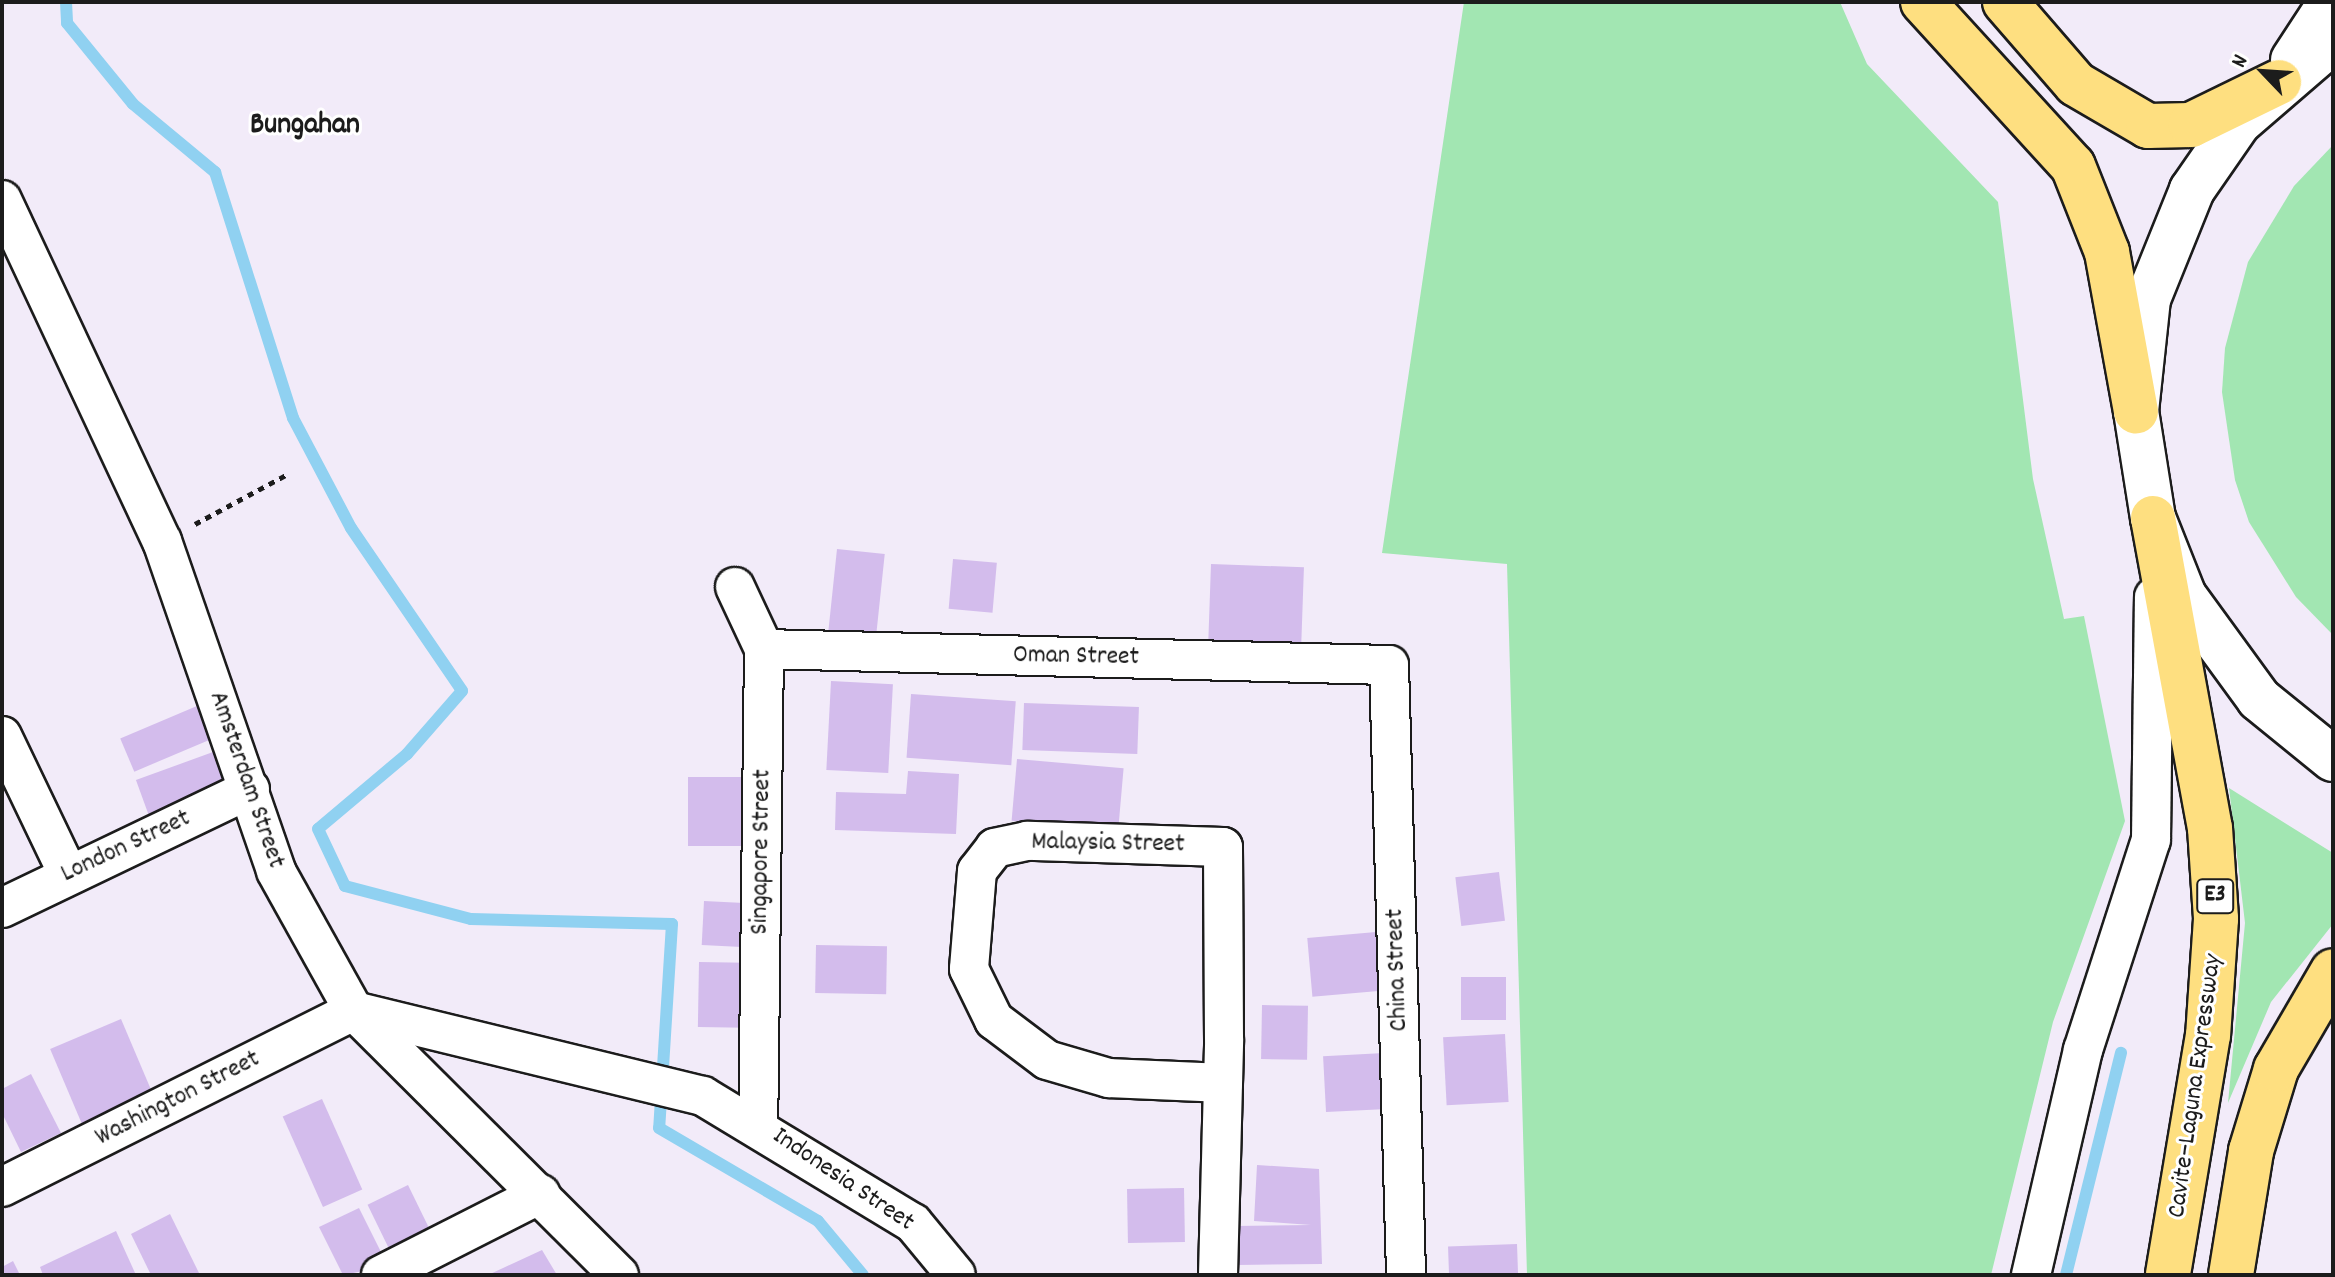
<!DOCTYPE html>
<meta charset="utf-8">
<style>
body{margin:0}
#map{position:relative;width:2335px;height:1277px;overflow:hidden;background:#f2ebf9;font-family:Dekko,sans-serif}
div>[style]{position:absolute}
[style*='--x']{left:calc(var(--x)*1px);top:calc(var(--y)*1px);width:calc(var(--w)*1px);rotate:calc(var(--a)*1deg)}
.green>*{inset:0;background:#a2e6b2}
.stream>*{height:12px;margin:-6px;padding:0 6px;transform-origin:6px;border-radius:6px;background:#90d1f1}
.building>*{inset:0;background:#d3bcec;transform-origin:0 0}
.path>*{height:5px;margin-top:-2.5px;transform-origin:0;background:repeating-linear-gradient(90deg,#1c1c1c 0 6px,transparent 0 12px)}
.roads{filter:drop-shadow(2px 0 #1c1c1c) drop-shadow(-2px 0 #1c1c1c) drop-shadow(0 2px #1c1c1c) drop-shadow(0 -2px #1c1c1c)}
.minor>*{height:38px;margin:-19px;padding:0 19px;transform-origin:19px;border-radius:19px;background:#fff}
.secondary>*{height:44px;margin:-22px;padding:0 22px;transform-origin:22px;border-radius:22px;background:#fff}
.motorway>*{height:44px;margin:-22px;padding:0 22px;transform-origin:22px;border-radius:22px;background:#fedf80}
span{translate:-50% -50%;white-space:nowrap;text-align:center;line-height:1.15;-webkit-text-stroke:6px #fff;paint-order:stroke}
.shield-label span{padding:2px 6px;background:#fff;border:2px solid;border-radius:6px;-webkit-text-stroke-width:0}
.shield-label{font-size:24px;color:#1c1c1c;font-weight:700}
.street-label{font-size:26px;color:#1c1c1c}
.quarter-label{font-size:30px;color:#1c1c1c;font-weight:700}
.frame{position:absolute;inset:0;border:4px solid #1c1c1c;pointer-events:none}
.north{position:absolute;left:2223px;top:32px;width:80px;height:80px;-webkit-text-stroke:6px #fff;paint-order:stroke;rotate:295deg;font-size:22px;font-weight:700;line-height:32px;text-align:center;color:#1c1c1c}
.north::after{content:'';display:block;margin:auto;width:28px;height:36px;background:#1c1c1c;clip-path:polygon(50% 0,100% 100%,50% 72%,0 100%)}
</style>
<div id="map">
<div class="green">
<i style="clip-path:polygon(1464px 2px,1840px 2px,1867px 64px,1998px 202px,2033px 479px,2064px 619px,2084px 616px,2125px 821px,2053px 1022px,1991px 1275px,1527px 1275px,1507px 564px,1382px 553px)"></i>
<i style="clip-path:polygon(2333px 145px,2333px 635px,2296px 597px,2249px 522px,2235px 480px,2222px 392px,2225px 348px,2248px 262px,2294px 186px)"></i>
<i style="clip-path:polygon(2229px 788px,2333px 853px,2333px 924px,2271px 1002px,2228px 1103px,2245px 923px)"></i>
</div>
<div class="stream">
<i style="--x:66;--y:2;--w:21;--a:87"></i>
<i style="--x:67;--y:23;--w:104;--a:50.8"></i>
<i style="--x:133;--y:104;--w:107;--a:39.7"></i>
<i style="--x:215;--y:172;--w:258;--a:72.4"></i>
<i style="--x:293;--y:418;--w:124;--a:62.2"></i>
<i style="--x:351;--y:528;--w:197;--a:55.7"></i>
<i style="--x:462;--y:691;--w:84;--a:131.1"></i>
<i style="--x:407;--y:754;--w:116;--a:139.9"></i>
<i style="--x:318;--y:829;--w:63;--a:64.7"></i>
<i style="--x:345;--y:886;--w:130;--a:14.7"></i>
<i style="--x:471;--y:919;--w:201;--a:1.4"></i>
<i style="--x:672;--y:924;--w:204;--a:93.6"></i>
<i style="--x:659;--y:1128;--w:184;--a:30.3"></i>
<i style="--x:818;--y:1221;--w:70;--a:50.2"></i>
<i style="--x:2066;--y:1275;--w:229;--a:-76.1"></i>
</div>
<div class="building">
<i style="left:837px;top:549px;width:48px;height:86px;rotate:6deg"></i>
<i style="left:953px;top:559px;width:44px;height:50px;rotate:5deg"></i>
<i style="left:1211px;top:564px;width:93px;height:80px;rotate:2deg"></i>
<i style="left:831px;top:681px;width:62px;height:89px;rotate:3deg"></i>
<i style="left:911px;top:694px;width:105px;height:64px;rotate:4deg"></i>
<i style="left:204px;top:703px;width:36px;height:91px;rotate:67deg"></i>
<i style="left:1024px;top:703px;width:115px;height:47px;rotate:2deg"></i>
<i style="left:213px;top:752px;width:46px;height:82px;rotate:70deg"></i>
<i style="left:1017px;top:759px;width:107px;height:62px;rotate:5deg"></i>
<i style="clip-path:polygon(908px 771px,959px 774px,956px 834px,835px 830px,836px 792px,906px 794px)"></i>
<i style="left:688px;top:777px;width:58px;height:69px"></i>
<i style="left:1499px;top:872px;width:49px;height:44px;rotate:83deg"></i>
<i style="left:704px;top:901px;width:45px;height:44px;rotate:3deg"></i>
<i style="left:1376px;top:932px;width:59px;height:69px;rotate:85deg"></i>
<i style="left:816px;top:945px;width:71px;height:48px;rotate:1deg"></i>
<i style="left:699px;top:962px;width:47px;height:65px;rotate:1deg"></i>
<i style="left:1506px;top:977px;width:43px;height:45px;rotate:90deg"></i>
<i style="left:1262px;top:1005px;width:46px;height:54px;rotate:1deg"></i>
<i style="left:121px;top:1019px;width:85px;height:77px;rotate:67deg"></i>
<i style="left:1505px;top:1034px;width:68px;height:62px;rotate:87deg"></i>
<i style="left:1384px;top:1053px;width:56px;height:61px;rotate:87deg"></i>
<i style="clip-path:polygon(31px 1074px,61px 1133px,21px 1152px,2px 1113px,2px 1089px)"></i>
<i style="left:322px;top:1099px;width:99px;height:43px;rotate:66deg"></i>
<i style="clip-path:polygon(1257px 1165px,1319px 1169px,1322px 1264px,1237px 1265px,1236px 1226px,1311px 1225px,1254px 1221px)"></i>
<i style="left:408px;top:1185px;width:66px;height:45px;rotate:64deg"></i>
<i style="left:1184px;top:1188px;width:54px;height:57px;rotate:89deg"></i>
<i style="clip-path:polygon(359px 1208px,388px 1266px,343px 1275px,319px 1227px)"></i>
<i style="clip-path:polygon(170px 1214px,199px 1273px,195px 1275px,151px 1275px,131px 1234px)"></i>
<i style="clip-path:polygon(116px 1231px,136px 1275px,43px 1275px,40px 1267px)"></i>
<i style="left:1517px;top:1244px;width:31px;height:69px;rotate:88deg"></i>
<i style="clip-path:polygon(542px 1250px,557px 1275px,488px 1275px)"></i>
<i style="clip-path:polygon(13px 1261px,20px 1275px,2px 1275px,2px 1267px)"></i>
</div>
<div class="path">
<i style="--x:195;--y:524;--w:103;--a:-28.3"></i>
</div>
<div class="roads">
<div class="minor">
<i style="--x:2;--y:200;--w:377;--a:64.9"></i>
<i style="--x:162;--y:541;--w:349;--a:70.9"></i>
<i style="--x:276;--y:871;--w:160;--a:60.9"></i>
<i style="--x:354;--y:1011;--w:374;--a:44.9"></i>
<i style="--x:735;--y:587;--w:68;--a:64.9"></i>
<i style="--x:764;--y:649;--w:475;--a:90.7"></i>
<i style="--x:764;--y:649;--w:625;--a:1.47"></i>
<i style="--x:1389;--y:665;--w:610;--a:88.4"></i>
<i style="--x:2;--y:736;--w:153;--a:64.4"></i>
<i style="--x:2;--y:908;--w:275;--a:-25.6"></i>
<i style="--x:2;--y:1187;--w:394;--a:-26.6"></i>
<i style="--x:354;--y:1011;--w:359;--a:13.7"></i>
<i style="--x:703;--y:1096;--w:245;--a:31.2"></i>
<i style="--x:913;--y:1223;--w:67;--a:50.4"></i>
<i style="--x:381;--y:1275;--w:179;--a:-26.9"></i>
<i style="--x:1218;--y:1275;--w:236;--a:-88.5"></i>
<i style="--x:1224;--y:1039;--w:192;--a:-90.3"></i>
<i style="--x:1223;--y:847;--w:196;--a:-178.2"></i>
<i style="--x:1027;--y:841;--w:33;--a:168"></i>
<i style="--x:995;--y:848;--w:29;--a:128"></i>
<i style="--x:977;--y:871;--w:98;--a:94.7"></i>
<i style="--x:969;--y:969;--w:57;--a:63.9"></i>
<i style="--x:994;--y:1020;--w:66;--a:37"></i>
<i style="--x:1047;--y:1060;--w:65;--a:16.2"></i>
<i style="--x:1109;--y:1078;--w:114;--a:2.5"></i>
<i style="--x:2031;--y:1275;--w:231;--a:-77"></i>
<i style="--x:2083;--y:1050;--w:221;--a:-72.1"></i>
<i style="--x:2151;--y:840;--w:243;--a:-89.3"></i>
</div>
<div class="secondary">
<i style="--x:2333;--y:41;--w:124;--a:139.2"></i>
<i style="--x:2239;--y:122;--w:83;--a:124.7"></i>
<i style="--x:2192;--y:190;--w:118;--a:112"></i>
<i style="--x:2148;--y:299;--w:113;--a:96.1"></i>
<i style="--x:2136;--y:411;--w:108;--a:81"></i>
<i style="--x:2153;--y:518;--w:84;--a:68.3"></i>
<i style="--x:2184;--y:596;--w:127;--a:53.9"></i>
<i style="--x:2259;--y:699;--w:95;--a:39"></i>
<i style="--x:2293;--y:60;--w:69;--a:-56.8"></i>
</div>
<div class="motorway">
<i style="--x:1923;--y:2;--w:222;--a:47.6"></i>
<i style="--x:2073;--y:166;--w:92;--a:68.4"></i>
<i style="--x:2107;--y:252;--w:162;--a:79.7"></i>
<i style="--x:2005;--y:2;--w:108;--a:49.1"></i>
<i style="--x:2076;--y:84;--w:83;--a:30.3"></i>
<i style="--x:2148;--y:126;--w:43;--a:-1.3"></i>
<i style="--x:2191;--y:125;--w:98;--a:-26"></i>
<i style="--x:2153;--y:518;--w:315;--a:79.6"></i>
<i style="--x:2210;--y:828;--w:91;--a:86.2"></i>
<i style="--x:2216;--y:919;--w:116;--a:93.9"></i>
<i style="--x:2208;--y:1035;--w:243;--a:99.5"></i>
<i style="--x:2231;--y:1275;--w:126;--a:-80.8"></i>
<i style="--x:2251;--y:1151;--w:86;--a:-73"></i>
<i style="--x:2276;--y:1069;--w:113;--a:-59.8"></i>
</div>
</div>
<div class="shield-label">
<span style="left:2215px;top:896px">E3</span>
</div>
<div class="street-label">
<span style="left:1076px;top:657px;rotate:1deg">Oman Street</span>
<span style="left:246px;top:780px;rotate:71deg">Amsterdam Street</span>
<span style="left:1108px;top:844px;rotate:1deg">Malaysia Street</span>
<span style="left:126px;top:847px;rotate:-25deg">London Street</span>
<span style="left:762px;top:852px;rotate:-89deg">Singapore Street</span>
<span style="left:1398px;top:970px;rotate:-92deg">China Street</span>
<span style="left:2196px;top:1086px;rotate:-82deg">Cavite–Laguna Expressway</span>
<span style="left:178px;top:1099px;rotate:-27deg">Washington Street</span>
<span style="left:843px;top:1180px;rotate:34deg">Indonesia Street</span>
</div>
<div class="quarter-label">
<span style="left:305px;top:127px">Bungahan</span>
</div>
<div class="frame"></div>
<div class="north">N</div>
</div>
